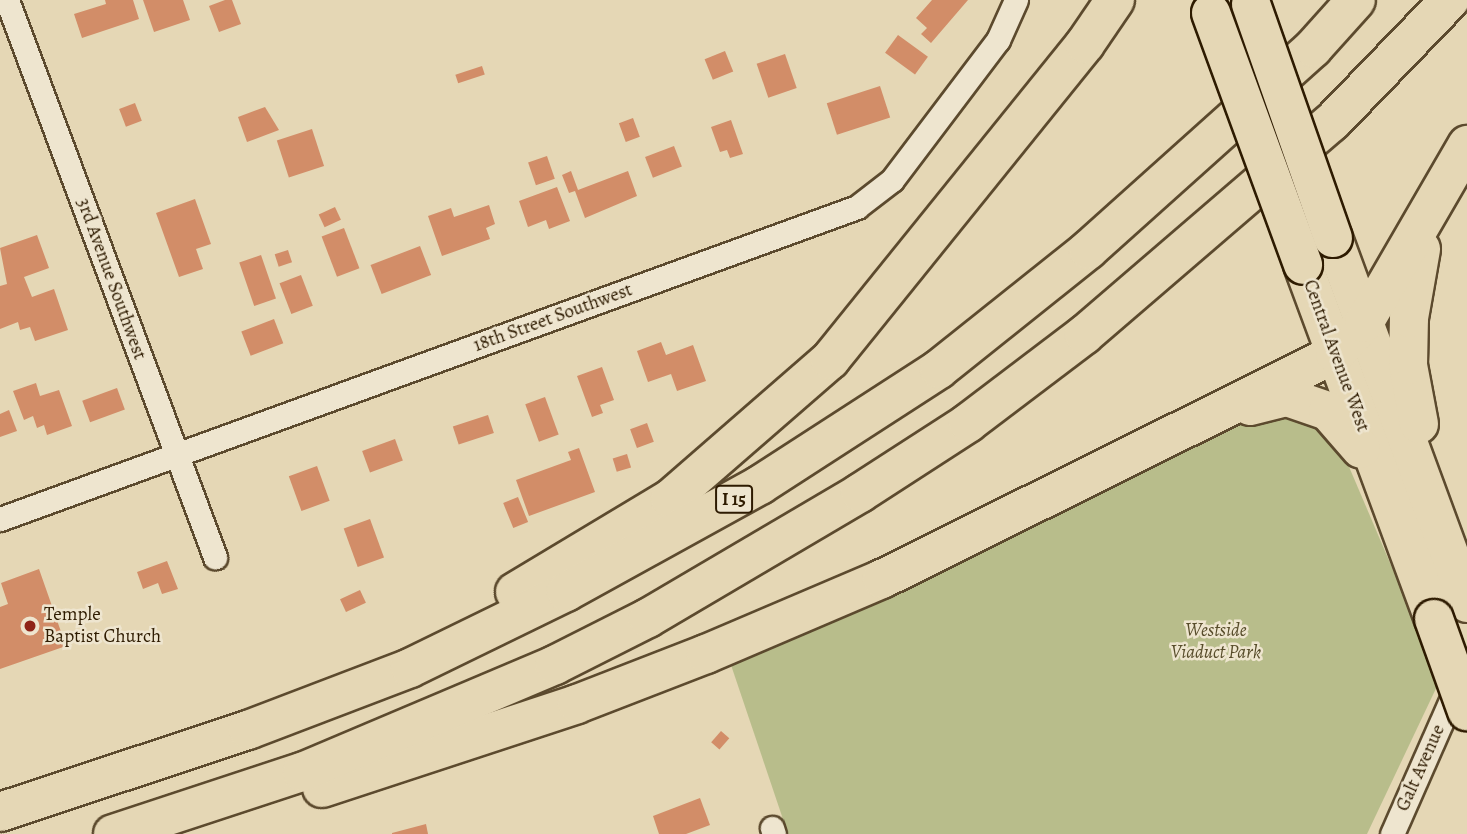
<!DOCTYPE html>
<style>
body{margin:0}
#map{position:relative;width:1467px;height:834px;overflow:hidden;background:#e5d7b5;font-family:Alegreya,serif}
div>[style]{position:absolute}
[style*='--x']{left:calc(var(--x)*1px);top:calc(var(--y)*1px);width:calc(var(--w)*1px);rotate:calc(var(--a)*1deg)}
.green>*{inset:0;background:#b8bd8b}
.building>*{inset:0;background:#d28d68;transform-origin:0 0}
.roads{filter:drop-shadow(2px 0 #5c4a2e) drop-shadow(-2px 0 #5c4a2e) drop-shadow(0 2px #5c4a2e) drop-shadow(0 -2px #5c4a2e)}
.street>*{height:23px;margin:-11.5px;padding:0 11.5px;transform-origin:11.5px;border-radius:11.5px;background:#eee5cf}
.highway>*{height:38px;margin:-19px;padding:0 19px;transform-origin:19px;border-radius:19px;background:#e5d7b5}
.bridges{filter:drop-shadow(2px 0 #2e1b01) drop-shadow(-2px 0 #2e1b01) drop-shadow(0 2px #2e1b01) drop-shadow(0 -2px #2e1b01)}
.highway-bridge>*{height:38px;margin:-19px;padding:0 19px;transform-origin:19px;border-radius:19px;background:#e5d7b5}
.dots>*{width:19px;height:19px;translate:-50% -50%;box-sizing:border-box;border:4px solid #eee5cf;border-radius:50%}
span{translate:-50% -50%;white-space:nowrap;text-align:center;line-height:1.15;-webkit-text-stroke:5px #eee5cf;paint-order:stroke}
.shield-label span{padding:2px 5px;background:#eee5cf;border:2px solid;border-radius:5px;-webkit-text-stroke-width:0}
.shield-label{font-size:18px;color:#2e1b01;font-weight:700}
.street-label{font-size:19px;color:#2e1b01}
.poi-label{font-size:19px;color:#2e1b01}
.left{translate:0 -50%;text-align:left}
.park-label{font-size:19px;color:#574c2a;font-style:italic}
</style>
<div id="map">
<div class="green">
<i style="clip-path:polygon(1253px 412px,1302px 415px,1344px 455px,1440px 680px,1367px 834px,788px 834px,731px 665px)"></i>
</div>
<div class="building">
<i style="clip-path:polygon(105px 0,133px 0,139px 19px,82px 38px,74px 14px,106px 4px)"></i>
<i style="clip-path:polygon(143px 0,183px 0,190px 20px,154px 32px)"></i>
<i style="clip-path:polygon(225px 0,232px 0,241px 24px,219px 32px,209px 6px)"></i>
<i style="clip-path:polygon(932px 0,968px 0,931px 43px,921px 34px,927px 28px,916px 18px)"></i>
<i style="left:898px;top:35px;width:37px;height:22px;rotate:36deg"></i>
<i style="left:725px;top:51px;width:22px;height:22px;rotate:68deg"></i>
<i style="left:785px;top:54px;width:36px;height:30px;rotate:71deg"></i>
<i style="left:482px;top:66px;width:9px;height:28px;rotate:72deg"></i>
<i style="left:880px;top:86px;width:33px;height:56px;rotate:72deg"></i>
<i style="left:135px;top:103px;width:19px;height:17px;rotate:69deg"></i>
<i style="clip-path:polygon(265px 107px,279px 130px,247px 142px,238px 117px)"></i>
<i style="left:633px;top:118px;width:20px;height:15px;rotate:70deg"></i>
<i style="clip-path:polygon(731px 120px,743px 154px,730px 158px,727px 150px,720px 152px,711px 127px)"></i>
<i style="left:312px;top:129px;width:39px;height:37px;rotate:72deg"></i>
<i style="left:674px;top:146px;width:22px;height:31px;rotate:69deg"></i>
<i style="left:547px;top:156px;width:24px;height:20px;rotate:71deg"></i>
<i style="clip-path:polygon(571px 171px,578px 190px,628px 171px,637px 196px,585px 218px,575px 191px,569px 193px,562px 175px)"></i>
<i style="clip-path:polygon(557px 187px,570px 221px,549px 229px,546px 220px,528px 227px,519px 201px)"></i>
<i style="clip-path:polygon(195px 199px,211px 244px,196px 249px,203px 269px,179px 277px,156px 213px)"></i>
<i style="clip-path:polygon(489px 205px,495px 224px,486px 228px,490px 239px,442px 256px,428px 216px,451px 208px,454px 217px)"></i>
<i style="left:335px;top:207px;width:14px;height:18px;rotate:65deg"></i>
<i style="left:344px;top:228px;width:43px;height:24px;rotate:69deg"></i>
<i style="clip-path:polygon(37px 235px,49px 268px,24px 277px,32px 297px,54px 289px,68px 330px,35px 341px,30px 327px,20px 330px,18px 322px,0 329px,0 286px,7px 284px,0 248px)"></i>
<i style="left:420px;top:246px;width:31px;height:53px;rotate:69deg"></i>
<i style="left:288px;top:250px;width:13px;height:14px;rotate:72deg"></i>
<i style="left:261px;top:255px;width:46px;height:23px;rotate:71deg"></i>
<i style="left:301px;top:275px;width:33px;height:23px;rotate:69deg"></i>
<i style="left:274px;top:319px;width:26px;height:35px;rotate:69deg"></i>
<i style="clip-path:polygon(661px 342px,666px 355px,693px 345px,706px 381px,677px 391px,671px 374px,648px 382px,637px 351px)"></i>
<i style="clip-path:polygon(602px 367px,614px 400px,600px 405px,603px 413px,592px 417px,577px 376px)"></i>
<i style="clip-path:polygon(36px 383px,40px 396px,59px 390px,72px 426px,47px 435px,44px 425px,37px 428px,33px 416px,24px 420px,13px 391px)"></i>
<i style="left:117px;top:388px;width:23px;height:37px;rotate:70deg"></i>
<i style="left:545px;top:397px;width:40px;height:21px;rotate:70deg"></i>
<i style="clip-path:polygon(9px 410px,17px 431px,0 437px,0 414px)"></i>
<i style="left:488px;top:415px;width:19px;height:37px;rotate:72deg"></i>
<i style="left:647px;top:423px;width:20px;height:18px;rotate:70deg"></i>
<i style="left:395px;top:439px;width:23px;height:35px;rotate:70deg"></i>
<i style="clip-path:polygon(579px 448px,595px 492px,529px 516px,516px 480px,571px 460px,568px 452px)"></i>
<i style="left:627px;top:454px;width:14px;height:15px;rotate:73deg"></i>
<i style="left:317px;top:466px;width:37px;height:30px;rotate:70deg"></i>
<i style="left:518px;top:497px;width:27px;height:16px;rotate:68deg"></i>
<i style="left:370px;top:519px;width:41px;height:28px;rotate:70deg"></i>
<i style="clip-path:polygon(167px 561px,178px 589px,162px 594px,158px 583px,143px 589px,137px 572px)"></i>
<i style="clip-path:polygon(39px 569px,66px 646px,0 669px,0 607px,8px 604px,1px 583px)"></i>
<i style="left:360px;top:590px;width:14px;height:22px;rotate:65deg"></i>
<i style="left:721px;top:731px;width:11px;height:15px;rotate:41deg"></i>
<i style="clip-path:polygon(700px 798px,710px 825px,686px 834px,659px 834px,653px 816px)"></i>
<i style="clip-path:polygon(426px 824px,428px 834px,392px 834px,392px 833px)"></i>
</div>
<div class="roads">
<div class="street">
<i style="--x:7;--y:0;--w:595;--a:69.52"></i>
<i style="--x:0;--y:519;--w:912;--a:-20"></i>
<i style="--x:857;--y:207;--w:44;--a:-37.6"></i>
<i style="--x:892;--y:180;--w:176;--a:-52.9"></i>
<i style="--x:998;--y:40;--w:44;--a:-65.8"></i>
<i style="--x:772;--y:828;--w:6;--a:72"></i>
<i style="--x:1392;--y:834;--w:166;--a:-66.2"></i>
</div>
<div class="highway">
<i style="--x:1333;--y:238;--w:389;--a:69.8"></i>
<i style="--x:1303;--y:265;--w:377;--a:69.7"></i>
<i style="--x:1250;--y:406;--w:38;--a:-14"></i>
<i style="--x:1287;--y:397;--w:43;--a:18.9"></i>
<i style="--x:1328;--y:411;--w:50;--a:49"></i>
<i style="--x:1419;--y:424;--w:60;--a:-100.6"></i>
<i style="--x:1408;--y:365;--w:47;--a:-88.8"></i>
<i style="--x:1409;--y:318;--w:70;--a:-80.1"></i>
<i style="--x:515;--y:592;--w:181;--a:-31"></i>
<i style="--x:670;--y:499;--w:212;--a:-41"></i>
<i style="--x:830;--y:360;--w:406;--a:-51.1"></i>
<i style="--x:1085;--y:44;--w:53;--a:-55.7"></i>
<i style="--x:322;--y:788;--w:268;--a:-18.2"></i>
<i style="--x:577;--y:704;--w:138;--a:-21.2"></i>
<i style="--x:706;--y:654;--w:191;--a:-23.1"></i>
<i style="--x:882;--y:579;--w:506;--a:-26.41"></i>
<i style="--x:1335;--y:354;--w:42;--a:-46.9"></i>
<i style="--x:1364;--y:323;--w:206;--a:-59.9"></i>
<i style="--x:0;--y:812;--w:261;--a:-18.3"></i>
<i style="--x:248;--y:730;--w:173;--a:-20.9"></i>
<i style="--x:410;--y:668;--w:174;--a:-26"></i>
<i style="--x:566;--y:592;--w:222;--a:-28.9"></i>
<i style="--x:760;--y:485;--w:213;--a:-32.9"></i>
<i style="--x:939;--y:369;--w:191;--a:-38.6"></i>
<i style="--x:1088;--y:250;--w:302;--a:-41.9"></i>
<i style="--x:1313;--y:48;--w:64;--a:-48.1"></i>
<i style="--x:113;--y:834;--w:199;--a:-18.2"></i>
<i style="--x:302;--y:772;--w:275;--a:-22.9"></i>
<i style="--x:555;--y:665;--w:104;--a:-26.8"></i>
<i style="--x:648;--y:618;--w:246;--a:-30.5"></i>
<i style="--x:860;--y:493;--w:129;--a:-32.9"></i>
<i style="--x:968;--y:423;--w:146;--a:-37.2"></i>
<i style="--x:1084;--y:335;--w:327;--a:-40.7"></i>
<i style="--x:1332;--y:122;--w:170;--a:-46"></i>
</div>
</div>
<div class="bridges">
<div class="highway-bridge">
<i style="--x:1251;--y:4;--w:248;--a:70.7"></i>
<i style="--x:1211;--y:13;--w:268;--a:69.9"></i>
<i style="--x:1434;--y:619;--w:98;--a:70.3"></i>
</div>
</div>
<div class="dots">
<i style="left:30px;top:626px;background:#8f2418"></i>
</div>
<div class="shield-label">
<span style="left:734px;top:499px">I 15</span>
</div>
<div class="street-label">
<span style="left:111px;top:279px;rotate:70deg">3rd Avenue Southwest</span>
<span style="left:553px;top:318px;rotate:-20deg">18th Street Southwest</span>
<span style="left:1336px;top:356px;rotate:70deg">Central Avenue West</span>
<span style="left:1421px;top:768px;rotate:-66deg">Galt Avenue</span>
</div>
<div class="poi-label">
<span class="left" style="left:44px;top:626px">Temple<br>Baptist Church</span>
</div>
<div class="park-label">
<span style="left:1216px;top:642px">Westside<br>Viaduct Park</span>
</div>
</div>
